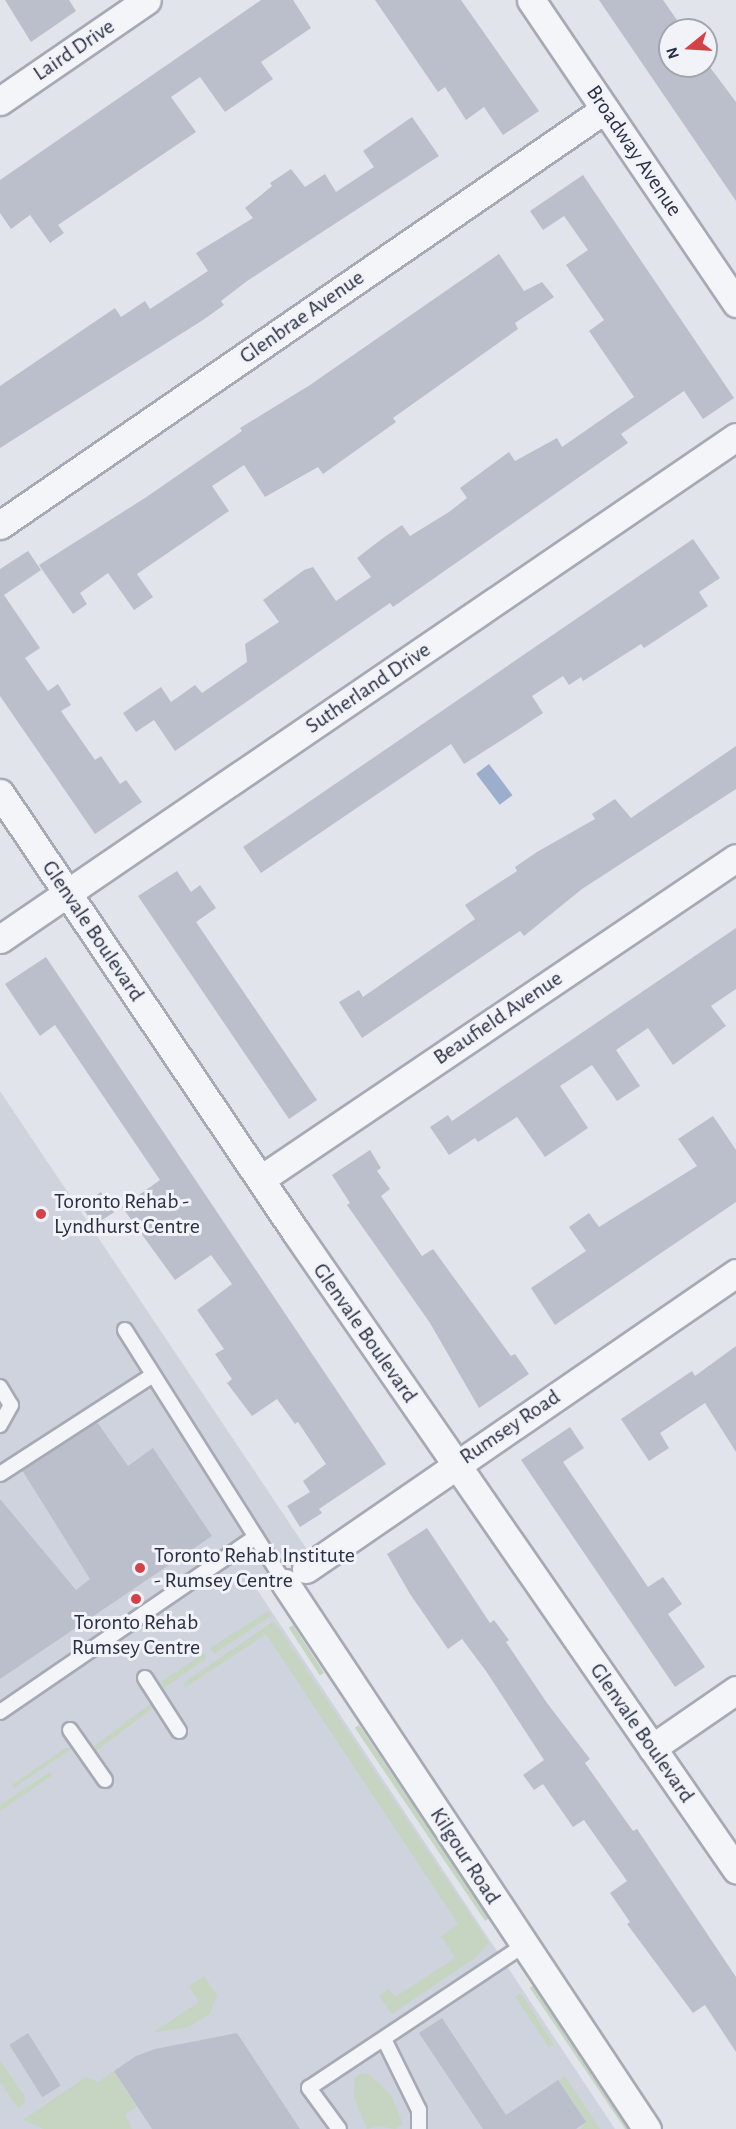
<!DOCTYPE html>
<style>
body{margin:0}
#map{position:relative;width:736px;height:2129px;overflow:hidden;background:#e1e4eb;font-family:"Alegreya Sans",sans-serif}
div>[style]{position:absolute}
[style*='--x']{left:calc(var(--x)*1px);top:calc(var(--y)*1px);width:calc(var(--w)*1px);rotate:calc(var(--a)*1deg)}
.built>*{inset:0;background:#cfd3dd}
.green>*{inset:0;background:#c5d5c2;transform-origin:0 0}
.water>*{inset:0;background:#9baecc;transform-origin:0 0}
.building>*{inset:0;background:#bbbfcb;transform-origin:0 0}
.roads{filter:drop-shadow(2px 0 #a6aab5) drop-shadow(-2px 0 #a6aab5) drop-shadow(0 2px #a6aab5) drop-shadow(0 -2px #a6aab5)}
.lane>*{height:14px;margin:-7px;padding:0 7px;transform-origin:7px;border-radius:7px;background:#f4f5f9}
.street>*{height:27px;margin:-13.5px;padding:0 13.5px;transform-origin:13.5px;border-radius:13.5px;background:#f4f5f9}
.dots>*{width:16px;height:16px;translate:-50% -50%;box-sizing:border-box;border:3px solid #f1f3f8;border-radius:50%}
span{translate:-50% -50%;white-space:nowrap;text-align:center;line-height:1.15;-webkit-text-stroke:6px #f1f3f8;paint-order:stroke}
.street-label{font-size:22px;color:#293043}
.poi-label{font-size:22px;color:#293043}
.left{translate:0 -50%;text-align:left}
.north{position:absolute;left:658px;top:18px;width:60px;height:60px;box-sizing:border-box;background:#f1f3f8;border:2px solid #a1a5b0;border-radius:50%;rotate:252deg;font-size:16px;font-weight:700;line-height:24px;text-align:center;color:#293043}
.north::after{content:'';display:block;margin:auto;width:21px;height:27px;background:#d44248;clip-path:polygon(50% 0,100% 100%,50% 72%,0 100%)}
</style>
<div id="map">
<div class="built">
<i style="clip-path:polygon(0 1091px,308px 1551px,254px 1585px,615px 2129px,0 2129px)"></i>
</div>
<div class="green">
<i style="clip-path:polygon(268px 1611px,271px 1616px,214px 1654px,210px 1648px)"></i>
<i style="clip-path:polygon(274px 1621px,489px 1943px,475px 1958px,392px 2014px,379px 1996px,389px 1989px,395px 1997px,455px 1958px,441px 1936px,458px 1924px,266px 1634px,186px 1687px,183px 1683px)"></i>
<i style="left:293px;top:1625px;width:57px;height:5px;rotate:57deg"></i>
<i style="clip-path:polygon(204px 1653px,207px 1658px,161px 1690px,162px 1681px)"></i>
<i style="left:154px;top:1701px;width:5px;height:80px;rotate:53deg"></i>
<i style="left:359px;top:1725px;width:233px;height:5px;rotate:56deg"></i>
<i style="clip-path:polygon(65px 1748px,73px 1748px,14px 1788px,12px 1785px)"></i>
<i style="clip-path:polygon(50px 1772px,52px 1776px,0 1811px,0 1805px)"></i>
<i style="clip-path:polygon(204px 1976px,217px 1995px,210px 2014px,188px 2027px,152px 2033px,199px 2002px,189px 1986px)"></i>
<i style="left:534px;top:1985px;width:173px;height:5px;rotate:56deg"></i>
<i style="clip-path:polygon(521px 1993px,554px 2045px,549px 2048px,515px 1997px)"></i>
<i style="clip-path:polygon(0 2060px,24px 2095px,25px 2101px,19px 2109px,0 2082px)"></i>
<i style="clip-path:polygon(114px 2071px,137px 2107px,125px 2114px,132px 2129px,43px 2129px,23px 2120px,86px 2077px,98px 2082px)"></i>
<i style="clip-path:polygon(362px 2073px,370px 2075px,391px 2095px,403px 2124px,395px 2129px,379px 2126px,367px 2129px,354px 2098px,355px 2077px)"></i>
<i style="clip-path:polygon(565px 2076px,600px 2129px,581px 2129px,585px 2122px,558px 2080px)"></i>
</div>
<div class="water">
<i style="left:489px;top:764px;width:39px;height:16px;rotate:53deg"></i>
</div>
<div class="building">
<i style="clip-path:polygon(5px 0,69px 0,76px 11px,31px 42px)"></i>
<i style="clip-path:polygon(261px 0,293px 0,311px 28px,261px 62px,273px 79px,225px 112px,200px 77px,171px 97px,196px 132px,58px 225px,64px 233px,50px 243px,30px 215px,11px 229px,0 213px,0 180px)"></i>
<i style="clip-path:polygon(375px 0,461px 0,539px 111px,503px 135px,484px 107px,466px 120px,445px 87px,438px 92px)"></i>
<i style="clip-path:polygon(599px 0,663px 0,684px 30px,670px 30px,670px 66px,709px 66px,736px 102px,736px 201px)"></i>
<i style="clip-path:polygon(412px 117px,439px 156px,247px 281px,221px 301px,224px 305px,203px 320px,0 448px,0 386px,115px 308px,121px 317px,145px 301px,150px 309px,208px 271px,196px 253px,253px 218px,245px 208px,272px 186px,270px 183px,291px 169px,305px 187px,325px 174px,336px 192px,374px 167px,363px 151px)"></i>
<i style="clip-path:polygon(583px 175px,734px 398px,703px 419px,684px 391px,621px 434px,628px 443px,393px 607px,390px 603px,175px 751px,154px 720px,136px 732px,123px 713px,161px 687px,171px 702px,195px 685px,202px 693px,247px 662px,245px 644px,279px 622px,263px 600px,304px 570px,313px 567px,336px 601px,371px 577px,357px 558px,383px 538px,402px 525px,410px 536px,449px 512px,467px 498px,460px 488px,509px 452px,515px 461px,557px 438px,562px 447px,634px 397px,589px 331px,604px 320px,566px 265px,588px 250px,564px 216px,543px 230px,530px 211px)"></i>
<i style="clip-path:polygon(499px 254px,524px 291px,542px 282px,554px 297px,515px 323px,518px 329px,393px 418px,396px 422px,323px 474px,318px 467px,265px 497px,244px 465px,212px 486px,229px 511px,137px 574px,153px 597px,134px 610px,108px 573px,80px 593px,87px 604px,73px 614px,39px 565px,145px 498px,242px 431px,240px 428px,310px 385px)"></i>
<i style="clip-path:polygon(693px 539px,720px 578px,699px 592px,708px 606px,644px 648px,641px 644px,583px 681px,581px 677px,569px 685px,563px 676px,532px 696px,543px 713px,519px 729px,464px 764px,451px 744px,261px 873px,243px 847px)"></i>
<i style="clip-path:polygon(28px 551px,41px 570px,4px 595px,40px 648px,25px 658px,48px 691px,58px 684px,71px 705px,61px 711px,95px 760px,101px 756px,120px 784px,126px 780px,142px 802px,95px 834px,0 696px,0 569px)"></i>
<i style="clip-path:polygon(736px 746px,736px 789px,582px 889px,524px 936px,520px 931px,362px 1038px,339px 1002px,359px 990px,363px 997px,475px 919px,465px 905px,517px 871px,515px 867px,537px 852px,595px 819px,592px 814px,615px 799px,631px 818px)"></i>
<i style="clip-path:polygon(177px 871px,191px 892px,200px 885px,216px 908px,196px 922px,317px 1100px,289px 1119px,138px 896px)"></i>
<i style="clip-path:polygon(736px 928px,736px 989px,711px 1006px,726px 1026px,673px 1065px,648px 1028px,616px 1050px,640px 1086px,617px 1101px,592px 1065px,560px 1086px,588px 1128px,545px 1157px,517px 1117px,478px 1142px,475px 1138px,449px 1155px,430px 1127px,448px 1115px,452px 1121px)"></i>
<i style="clip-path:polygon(46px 957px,386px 1464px,319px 1509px,322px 1513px,300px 1527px,287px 1506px,310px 1492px,303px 1481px,326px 1464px,298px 1422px,295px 1424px,277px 1399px,252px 1416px,227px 1383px,232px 1379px,215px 1354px,224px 1349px,197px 1310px,232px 1284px,211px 1255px,175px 1280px,122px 1207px,160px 1180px,55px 1025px,40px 1036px,5px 984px)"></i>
<i style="clip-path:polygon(713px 1116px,736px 1150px,736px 1202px,555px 1325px,531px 1288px,586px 1251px,569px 1227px,589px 1213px,599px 1227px,697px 1166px,678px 1139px)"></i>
<i style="clip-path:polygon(370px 1150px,381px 1168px,377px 1171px,390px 1189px,381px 1196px,422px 1256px,433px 1249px,511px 1356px,515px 1354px,529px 1374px,479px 1408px,430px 1323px,347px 1205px,350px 1203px,332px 1175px)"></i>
<i style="left:101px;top:1192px;width:24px;height:24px;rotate:57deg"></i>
<i style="clip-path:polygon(736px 1346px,736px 1452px,705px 1403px,660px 1433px,669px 1448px,649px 1461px,621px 1419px,692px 1371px,695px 1376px)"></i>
<i style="clip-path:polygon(97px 1422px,128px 1466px,153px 1448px,212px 1536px,0 1679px,0 1499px,76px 1590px,90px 1579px,22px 1470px)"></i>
<i style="clip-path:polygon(570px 1427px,584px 1448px,563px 1462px,648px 1587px,663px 1577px,682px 1604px,668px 1614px,705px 1667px,675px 1687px,521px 1460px)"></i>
<i style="clip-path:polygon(427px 1528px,490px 1623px,494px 1620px,509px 1640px,506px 1642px,547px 1703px,590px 1759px,585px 1763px,633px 1831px,637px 1829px,736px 1977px,736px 2052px,705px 2005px,693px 2013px,627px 1924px,630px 1922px,610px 1893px,627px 1881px,584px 1820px,573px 1827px,543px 1784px,534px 1790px,523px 1775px,544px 1760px,486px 1671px,462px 1639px,448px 1649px,410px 1594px,387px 1554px)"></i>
<i style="clip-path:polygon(442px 2018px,506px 2115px,558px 2080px,586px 2122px,576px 2129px,483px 2129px,419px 2033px)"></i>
<i style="left:28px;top:2033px;width:62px;height:22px;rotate:58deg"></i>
<i style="clip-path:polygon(237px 2033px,300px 2129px,152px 2129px,114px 2071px,136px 2056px,155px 2049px)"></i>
</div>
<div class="roads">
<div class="lane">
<i style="--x:125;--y:1330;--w:299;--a:57.7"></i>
<i style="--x:285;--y:1583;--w:4;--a:-34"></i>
<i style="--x:0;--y:1387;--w:21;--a:59"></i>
<i style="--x:11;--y:1405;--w:23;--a:119"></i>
<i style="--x:0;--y:1474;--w:182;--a:-32.9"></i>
<i style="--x:145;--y:1678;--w:63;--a:57.3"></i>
<i style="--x:0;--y:1712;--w:310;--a:-34.4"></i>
<i style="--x:70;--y:1730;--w:61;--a:55"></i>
<i style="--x:384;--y:2039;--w:79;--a:63.8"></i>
<i style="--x:419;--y:2110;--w:19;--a:90"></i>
<i style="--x:339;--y:2129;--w:51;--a:-126.2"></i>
<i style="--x:309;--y:2088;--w:258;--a:-33.6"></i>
</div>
<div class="street">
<i style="--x:531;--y:0;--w:366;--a:55.9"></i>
<i style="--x:0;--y:101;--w:178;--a:-34.5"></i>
<i style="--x:0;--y:525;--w:734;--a:-34.51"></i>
<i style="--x:0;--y:793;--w:528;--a:56.04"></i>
<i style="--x:295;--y:1231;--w:776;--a:55.35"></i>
<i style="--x:0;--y:939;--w:891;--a:-34.3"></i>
<i style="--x:261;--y:1179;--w:573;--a:-34.05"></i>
<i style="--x:306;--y:1569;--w:522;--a:-34.54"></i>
<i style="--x:285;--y:1583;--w:655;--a:56.46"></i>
<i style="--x:652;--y:1748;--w:102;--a:-34.6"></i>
</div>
</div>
<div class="dots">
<i style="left:41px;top:1214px;background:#d44248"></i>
<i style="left:140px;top:1568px;background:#d44248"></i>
<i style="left:136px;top:1599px;background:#d44248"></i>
</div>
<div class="street-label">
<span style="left:74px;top:50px;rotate:-34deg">Laird Drive</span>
<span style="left:634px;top:151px;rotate:56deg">Broadway Avenue</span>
<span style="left:302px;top:317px;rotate:-35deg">Glenbrae Avenue</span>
<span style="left:368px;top:688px;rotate:-34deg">Sutherland Drive</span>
<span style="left:93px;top:931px;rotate:56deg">Glenvale Boulevard</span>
<span style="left:498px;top:1018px;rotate:-34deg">Beaufield Avenue</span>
<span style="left:365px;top:1333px;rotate:55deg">Glenvale Boulevard</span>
<span style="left:510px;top:1427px;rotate:-34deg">Rumsey Road</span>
<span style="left:642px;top:1733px;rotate:55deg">Glenvale Boulevard</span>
<span style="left:465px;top:1856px;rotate:57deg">Kilgour Road</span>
</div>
<div class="poi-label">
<span class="left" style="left:54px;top:1214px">Toronto Rehab -<br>Lyndhurst Centre</span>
<span class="left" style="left:154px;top:1568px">Toronto Rehab Institute<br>- Rumsey Centre</span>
<span style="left:136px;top:1635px">Toronto Rehab<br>Rumsey Centre</span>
</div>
<div class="north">N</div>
</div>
